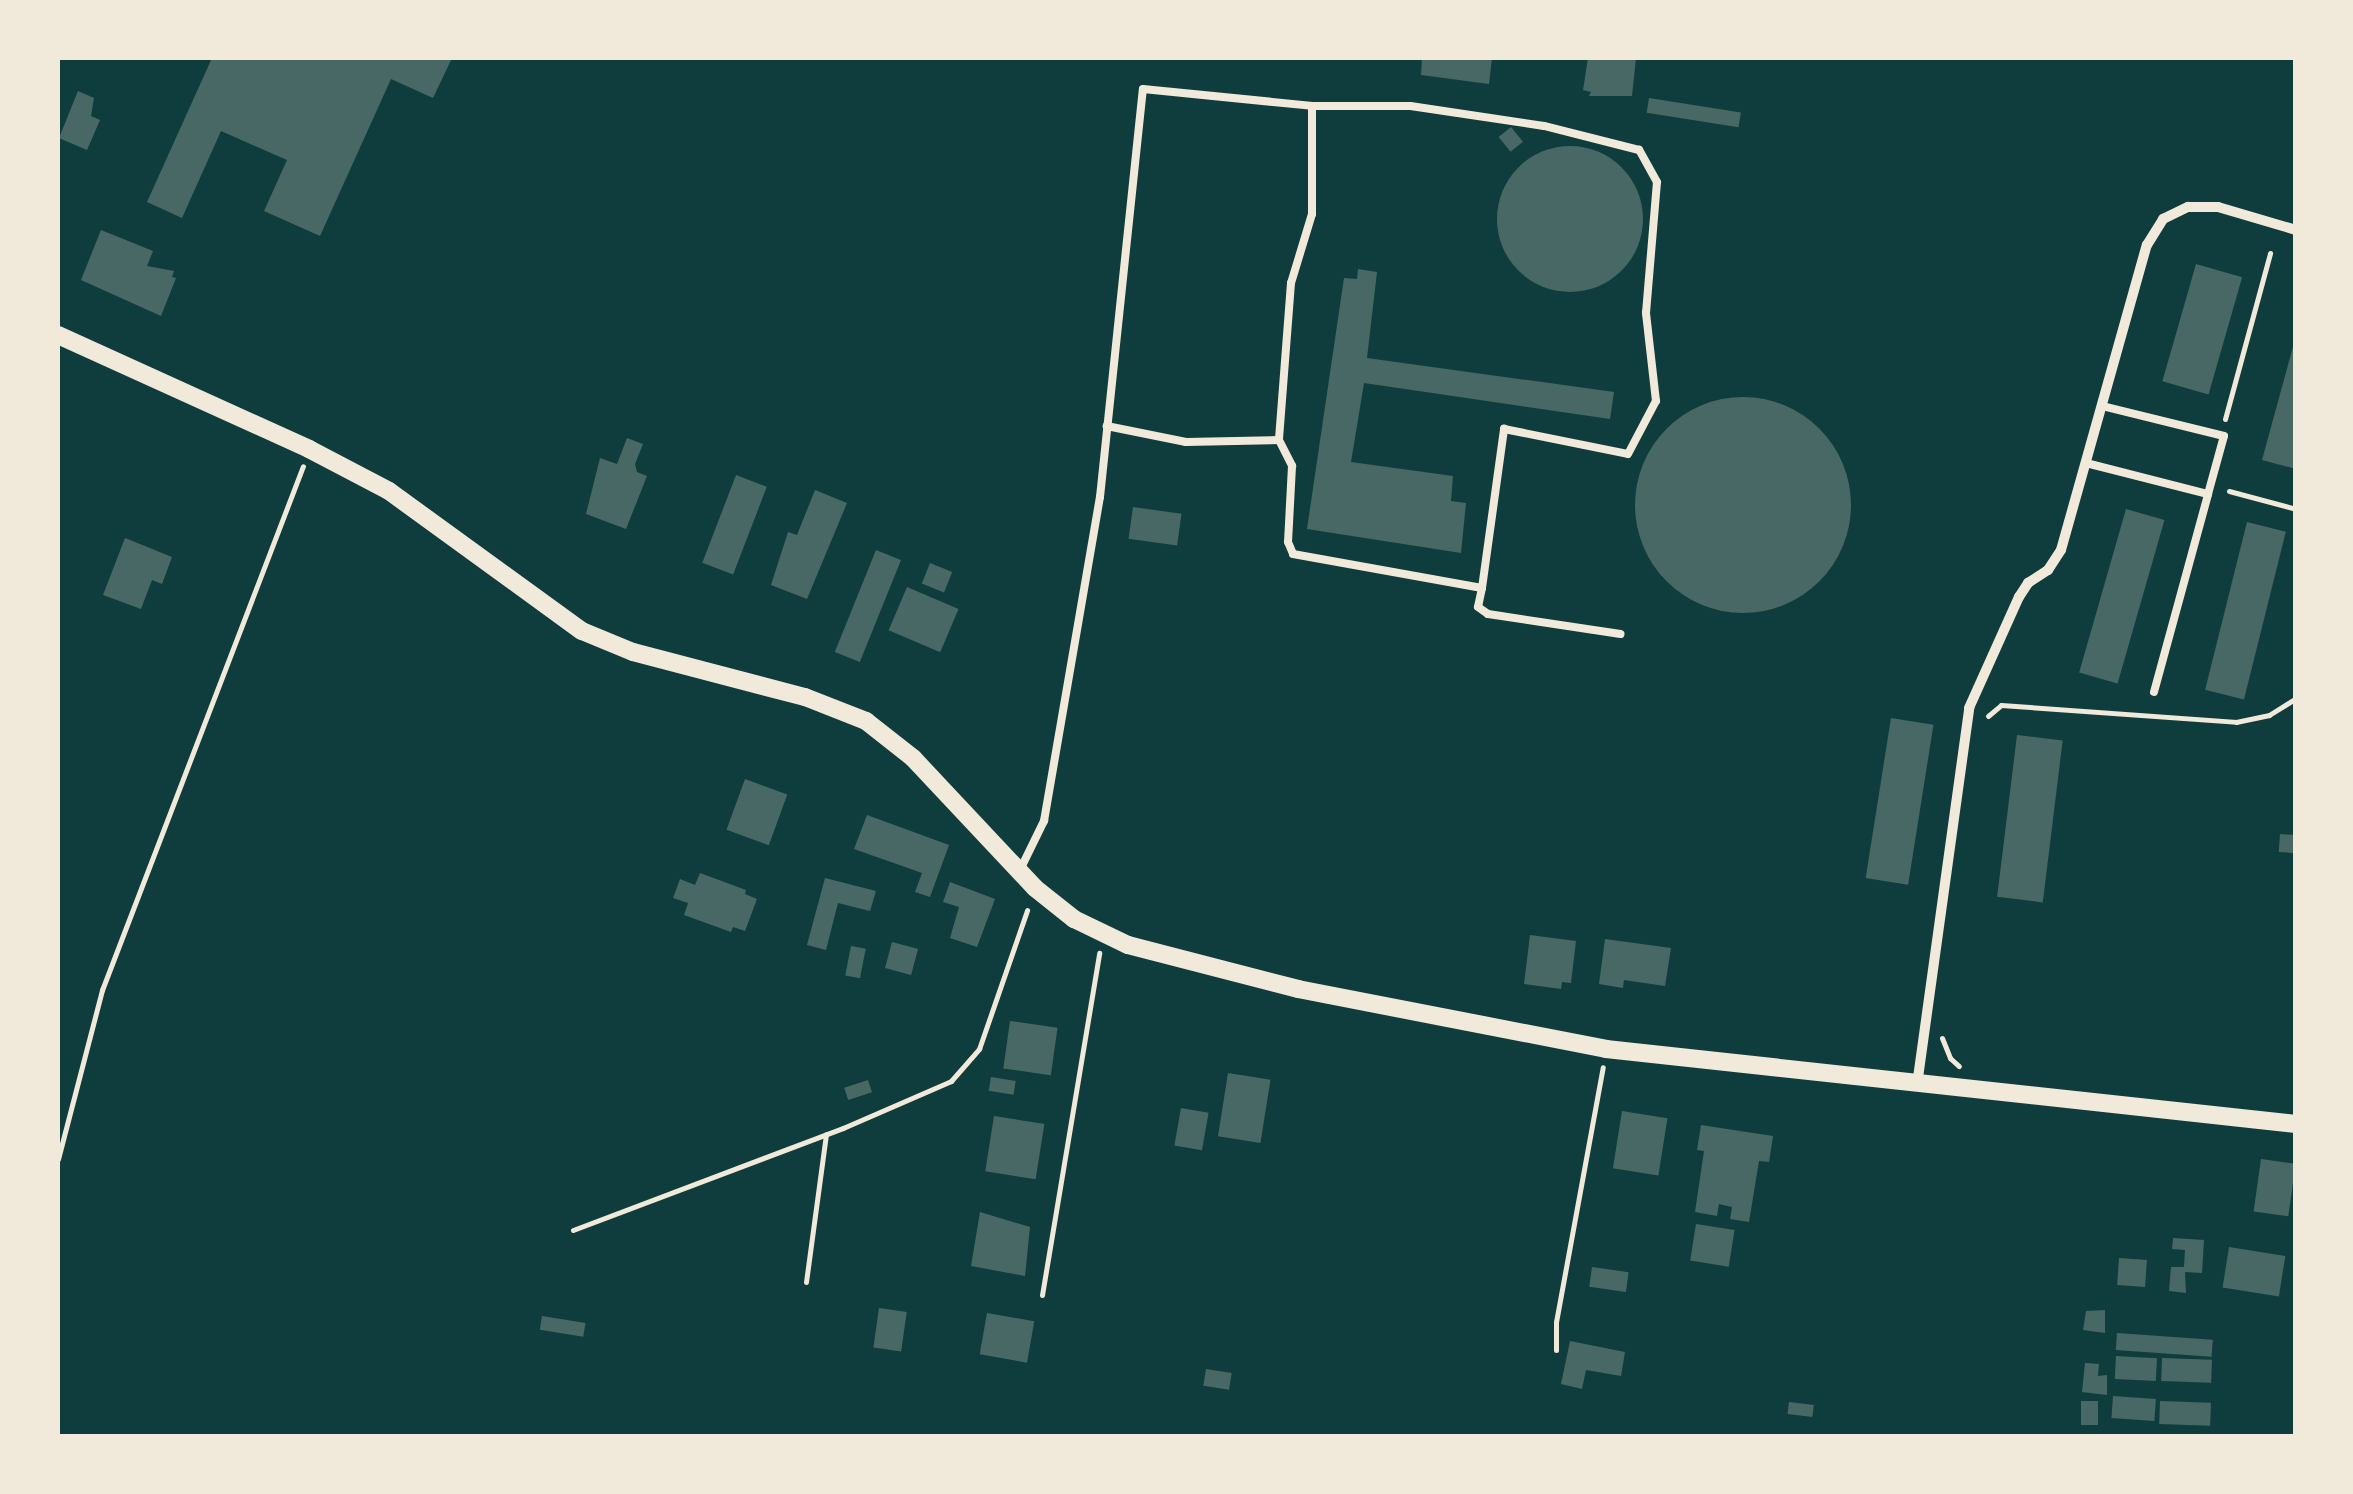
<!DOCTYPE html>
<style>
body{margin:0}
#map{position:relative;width:2353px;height:1494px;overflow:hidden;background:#0f3d3e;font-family:"IBM Plex Sans",sans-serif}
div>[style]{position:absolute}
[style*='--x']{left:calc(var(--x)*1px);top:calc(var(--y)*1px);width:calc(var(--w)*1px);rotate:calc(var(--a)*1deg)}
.building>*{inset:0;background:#486865;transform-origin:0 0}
.round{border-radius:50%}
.path>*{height:5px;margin:-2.5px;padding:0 2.5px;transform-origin:2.5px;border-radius:2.5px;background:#f1e9da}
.service>*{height:8px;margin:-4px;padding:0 4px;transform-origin:4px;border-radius:4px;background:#f1e9da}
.minor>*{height:10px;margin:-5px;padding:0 5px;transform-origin:5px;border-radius:5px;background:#f1e9da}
.tertiary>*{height:18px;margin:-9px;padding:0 9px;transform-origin:9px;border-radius:9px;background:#f1e9da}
span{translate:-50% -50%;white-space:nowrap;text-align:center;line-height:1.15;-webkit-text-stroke:8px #f1e9da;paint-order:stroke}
.frame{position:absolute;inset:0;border:60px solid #f1e9da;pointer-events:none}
</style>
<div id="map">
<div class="building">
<i style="clip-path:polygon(212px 58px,452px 58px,433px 98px,391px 79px,320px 236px,264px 211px,287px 160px,221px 131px,182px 218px,147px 202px)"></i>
<i style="clip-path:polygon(1422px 58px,1492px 58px,1489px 84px,1421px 75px)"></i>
<i style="clip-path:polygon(1588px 58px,1636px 58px,1632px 96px,1589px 96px,1591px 92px,1583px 90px)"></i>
<i style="clip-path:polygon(78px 91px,94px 98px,91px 116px,100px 120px,87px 150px,59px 138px)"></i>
<i style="left:1649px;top:98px;width:93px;height:15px;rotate:9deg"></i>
<i style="left:1511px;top:127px;width:19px;height:16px;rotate:51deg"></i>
<i class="round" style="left:1497px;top:146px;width:146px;height:146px"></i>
<i style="clip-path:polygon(101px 230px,153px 251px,147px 266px,174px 271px,172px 277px,176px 278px,161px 316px,81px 280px)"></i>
<i style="left:2196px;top:264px;width:48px;height:122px;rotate:16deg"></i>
<i style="clip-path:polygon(1358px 269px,1377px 272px,1367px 358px,1614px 392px,1610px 419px,1364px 383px,1351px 462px,1453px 476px,1451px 501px,1466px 503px,1461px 553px,1307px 529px,1344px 278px,1357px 279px)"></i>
<i style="clip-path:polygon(2294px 343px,2296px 343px,2296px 469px,2262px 460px)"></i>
<i class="round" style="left:1635px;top:397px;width:216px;height:216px"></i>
<i style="clip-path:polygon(627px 438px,643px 444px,635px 464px,637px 472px,647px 476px,626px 529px,586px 514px,600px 458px,617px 464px)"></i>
<i style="left:736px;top:475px;width:33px;height:94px;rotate:21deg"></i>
<i style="clip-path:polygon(815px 490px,847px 503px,807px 599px,771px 585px,788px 532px,797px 535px)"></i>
<i style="left:1133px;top:507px;width:49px;height:32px;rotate:8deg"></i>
<i style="left:2126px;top:509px;width:40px;height:170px;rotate:16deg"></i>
<i style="left:2247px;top:522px;width:40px;height:173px;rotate:14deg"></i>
<i style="clip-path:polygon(125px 538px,172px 557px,162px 584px,152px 580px,141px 609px,103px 595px)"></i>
<i style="left:876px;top:550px;width:27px;height:110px;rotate:22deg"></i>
<i style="left:930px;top:563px;width:24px;height:22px;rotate:22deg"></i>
<i style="left:907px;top:587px;width:56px;height:47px;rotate:23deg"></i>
<i style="left:1891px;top:718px;width:43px;height:162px;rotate:9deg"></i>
<i style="left:2017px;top:735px;width:46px;height:163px;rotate:7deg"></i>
<i style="left:745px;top:779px;width:45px;height:54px;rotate:20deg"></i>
<i style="clip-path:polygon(867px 815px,949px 845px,930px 897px,915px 892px,922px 873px,854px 849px)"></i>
<i style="left:2280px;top:834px;width:16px;height:18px;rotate:4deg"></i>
<i style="clip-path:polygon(700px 873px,746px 890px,745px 894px,757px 899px,745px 931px,733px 927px,731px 932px,684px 915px,688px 903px,673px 898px,680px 879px,695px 885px)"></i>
<i style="clip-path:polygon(825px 878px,876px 891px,870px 911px,838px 903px,826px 950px,807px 945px)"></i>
<i style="clip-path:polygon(950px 882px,995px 899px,977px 947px,950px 938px,959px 907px,943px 902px)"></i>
<i style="clip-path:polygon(1530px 935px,1576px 941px,1571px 983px,1562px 982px,1561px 989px,1524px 984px)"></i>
<i style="clip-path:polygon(1605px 939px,1671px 948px,1665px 986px,1624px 980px,1623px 988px,1599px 984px)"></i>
<i style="left:892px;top:942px;width:27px;height:27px;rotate:15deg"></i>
<i style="left:851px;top:946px;width:15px;height:30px;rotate:11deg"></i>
<i style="left:1010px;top:1021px;width:48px;height:48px;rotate:8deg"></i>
<i style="left:1228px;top:1073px;width:43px;height:64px;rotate:9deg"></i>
<i style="left:991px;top:1077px;width:25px;height:14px;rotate:9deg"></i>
<i style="left:868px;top:1080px;width:13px;height:25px;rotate:72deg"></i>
<i style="left:1181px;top:1108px;width:28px;height:38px;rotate:10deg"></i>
<i style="left:1622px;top:1111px;width:46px;height:58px;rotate:9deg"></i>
<i style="left:994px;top:1116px;width:51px;height:56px;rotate:9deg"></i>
<i style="clip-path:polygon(1701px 1125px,1773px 1136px,1769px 1162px,1759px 1161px,1749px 1222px,1730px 1219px,1732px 1207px,1719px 1204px,1717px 1216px,1695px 1212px,1704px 1151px,1697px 1150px)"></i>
<i style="left:2261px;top:1159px;width:35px;height:53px;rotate:8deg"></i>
<i style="clip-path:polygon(980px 1212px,1030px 1227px,1025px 1276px,971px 1266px)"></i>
<i style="left:1696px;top:1224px;width:39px;height:37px;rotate:9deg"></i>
<i style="clip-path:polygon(2173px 1238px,2204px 1240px,2202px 1273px,2185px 1272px,2186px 1293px,2169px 1291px,2171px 1267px,2184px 1267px,2185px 1250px,2172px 1249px)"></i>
<i style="left:2229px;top:1247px;width:57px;height:41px;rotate:9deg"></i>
<i style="left:2119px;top:1258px;width:28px;height:27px;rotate:4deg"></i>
<i style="left:1592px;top:1267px;width:37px;height:20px;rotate:8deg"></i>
<i style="left:879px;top:1308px;width:28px;height:40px;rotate:8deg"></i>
<i style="clip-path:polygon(2105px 1310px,2105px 1333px,2083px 1330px,2086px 1311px)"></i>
<i style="left:987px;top:1313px;width:48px;height:42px;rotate:10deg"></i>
<i style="left:542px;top:1316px;width:44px;height:14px;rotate:9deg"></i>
<i style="left:2117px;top:1333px;width:96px;height:17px;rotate:4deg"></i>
<i style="clip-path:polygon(1570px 1341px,1625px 1352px,1621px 1376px,1586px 1370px,1582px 1389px,1561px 1384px)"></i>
<i style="left:2116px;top:1356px;width:41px;height:23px;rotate:3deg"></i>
<i style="left:2162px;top:1358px;width:50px;height:23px;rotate:2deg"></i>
<i style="clip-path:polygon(2085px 1363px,2099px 1364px,2098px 1376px,2107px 1375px,2107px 1395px,2082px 1392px)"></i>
<i style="left:1206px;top:1369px;width:26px;height:17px;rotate:9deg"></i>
<i style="left:2113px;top:1396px;width:43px;height:22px;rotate:4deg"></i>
<i style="left:2081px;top:1401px;width:17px;height:24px"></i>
<i style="left:2160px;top:1401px;width:51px;height:23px;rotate:2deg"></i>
<i style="left:1789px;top:1402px;width:25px;height:12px;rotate:7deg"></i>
</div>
<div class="path">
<i style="--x:2225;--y:419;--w:172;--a:-74.8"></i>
<i style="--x:2229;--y:491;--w:69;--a:15"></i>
<i style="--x:1988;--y:716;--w:17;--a:-40"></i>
<i style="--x:2001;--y:705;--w:236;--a:4.1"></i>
<i style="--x:2236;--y:722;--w:34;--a:-12"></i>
<i style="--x:2269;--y:715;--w:32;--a:-32"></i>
<i style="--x:1942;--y:1038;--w:22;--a:68"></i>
<i style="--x:1950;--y:1058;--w:12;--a:42"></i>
<i style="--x:58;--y:1159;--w:175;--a:-75.4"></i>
<i style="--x:102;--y:990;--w:561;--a:-69.01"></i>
<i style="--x:573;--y:1230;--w:289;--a:-20.7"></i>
<i style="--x:843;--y:1128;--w:118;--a:-23.5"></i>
<i style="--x:951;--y:1081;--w:43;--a:-48.8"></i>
<i style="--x:979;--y:1049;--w:147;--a:-70.9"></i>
<i style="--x:806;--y:1282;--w:149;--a:-82.3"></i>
<i style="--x:1042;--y:1295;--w:347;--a:-80.5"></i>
<i style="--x:1556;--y:1350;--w:28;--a:-90"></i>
<i style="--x:1556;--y:1322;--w:259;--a:-79.6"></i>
</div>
<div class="service">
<i style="--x:1279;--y:440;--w:29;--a:63"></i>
<i style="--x:1292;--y:466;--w:76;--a:93"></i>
<i style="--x:1288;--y:542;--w:13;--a:67"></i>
<i style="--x:1293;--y:554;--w:192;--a:10.2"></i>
<i style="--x:1482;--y:588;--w:161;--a:-82.1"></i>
<i style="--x:1504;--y:429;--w:126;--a:11.4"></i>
<i style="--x:1628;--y:454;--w:60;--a:-62.2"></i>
<i style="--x:1656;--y:401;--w:89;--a:-96.5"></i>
<i style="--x:1646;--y:313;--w:131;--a:-85.2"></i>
<i style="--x:1657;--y:182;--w:37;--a:-119"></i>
<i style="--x:1639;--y:150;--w:98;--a:-165.8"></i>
<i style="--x:1544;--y:126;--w:135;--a:-171.5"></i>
<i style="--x:1410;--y:106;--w:98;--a:180"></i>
<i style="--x:2086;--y:463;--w:126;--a:14.3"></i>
<i style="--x:2208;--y:494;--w:60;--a:-74.6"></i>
<i style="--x:2224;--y:436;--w:126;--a:-166.2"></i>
<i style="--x:1482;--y:588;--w:19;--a:102"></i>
<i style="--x:1478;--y:607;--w:12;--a:35"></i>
<i style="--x:1488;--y:614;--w:134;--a:8.6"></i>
<i style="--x:2154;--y:692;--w:205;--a:-74.7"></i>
<i style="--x:1020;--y:870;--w:55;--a:-63.9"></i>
<i style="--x:1044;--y:821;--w:329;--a:-80.2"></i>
<i style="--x:1100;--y:497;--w:410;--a:-84"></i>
<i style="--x:1143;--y:89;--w:170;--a:5.7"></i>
<i style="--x:1312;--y:106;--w:108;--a:90"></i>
<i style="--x:1312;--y:214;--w:72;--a:106.9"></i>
<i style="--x:1291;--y:283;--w:157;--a:94.4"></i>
<i style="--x:1279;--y:440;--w:93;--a:178.8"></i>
<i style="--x:1186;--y:442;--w:81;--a:-168.6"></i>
</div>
<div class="minor">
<i style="--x:1917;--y:1085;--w:381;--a:-82.1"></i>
<i style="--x:1969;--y:708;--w:122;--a:-65.8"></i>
<i style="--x:2019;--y:597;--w:17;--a:-57"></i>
<i style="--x:2028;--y:583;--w:24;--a:-33"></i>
<i style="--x:2048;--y:570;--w:24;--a:-57"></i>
<i style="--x:2061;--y:550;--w:317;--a:-74.3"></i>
<i style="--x:2147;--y:245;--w:31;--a:-58"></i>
<i style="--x:2163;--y:219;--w:28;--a:-26"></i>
<i style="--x:2188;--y:207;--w:30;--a:0"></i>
<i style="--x:2218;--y:207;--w:81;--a:16.4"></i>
</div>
<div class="tertiary">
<i style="--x:58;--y:335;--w:276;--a:24.4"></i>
<i style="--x:309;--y:449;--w:90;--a:27.7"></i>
<i style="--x:389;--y:491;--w:238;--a:36"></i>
<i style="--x:582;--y:631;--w:55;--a:22.4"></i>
<i style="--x:633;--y:652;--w:178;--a:14.7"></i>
<i style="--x:805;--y:697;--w:66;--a:21.5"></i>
<i style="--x:866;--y:721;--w:60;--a:38.2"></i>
<i style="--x:913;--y:758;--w:178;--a:46.8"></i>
<i style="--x:1035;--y:888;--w:50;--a:38.5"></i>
<i style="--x:1074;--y:919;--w:60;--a:25.7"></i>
<i style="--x:1128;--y:945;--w:176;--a:14.5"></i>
<i style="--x:1298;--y:989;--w:314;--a:11"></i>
<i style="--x:1606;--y:1049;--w:694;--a:6.2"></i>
</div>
<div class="frame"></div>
</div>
